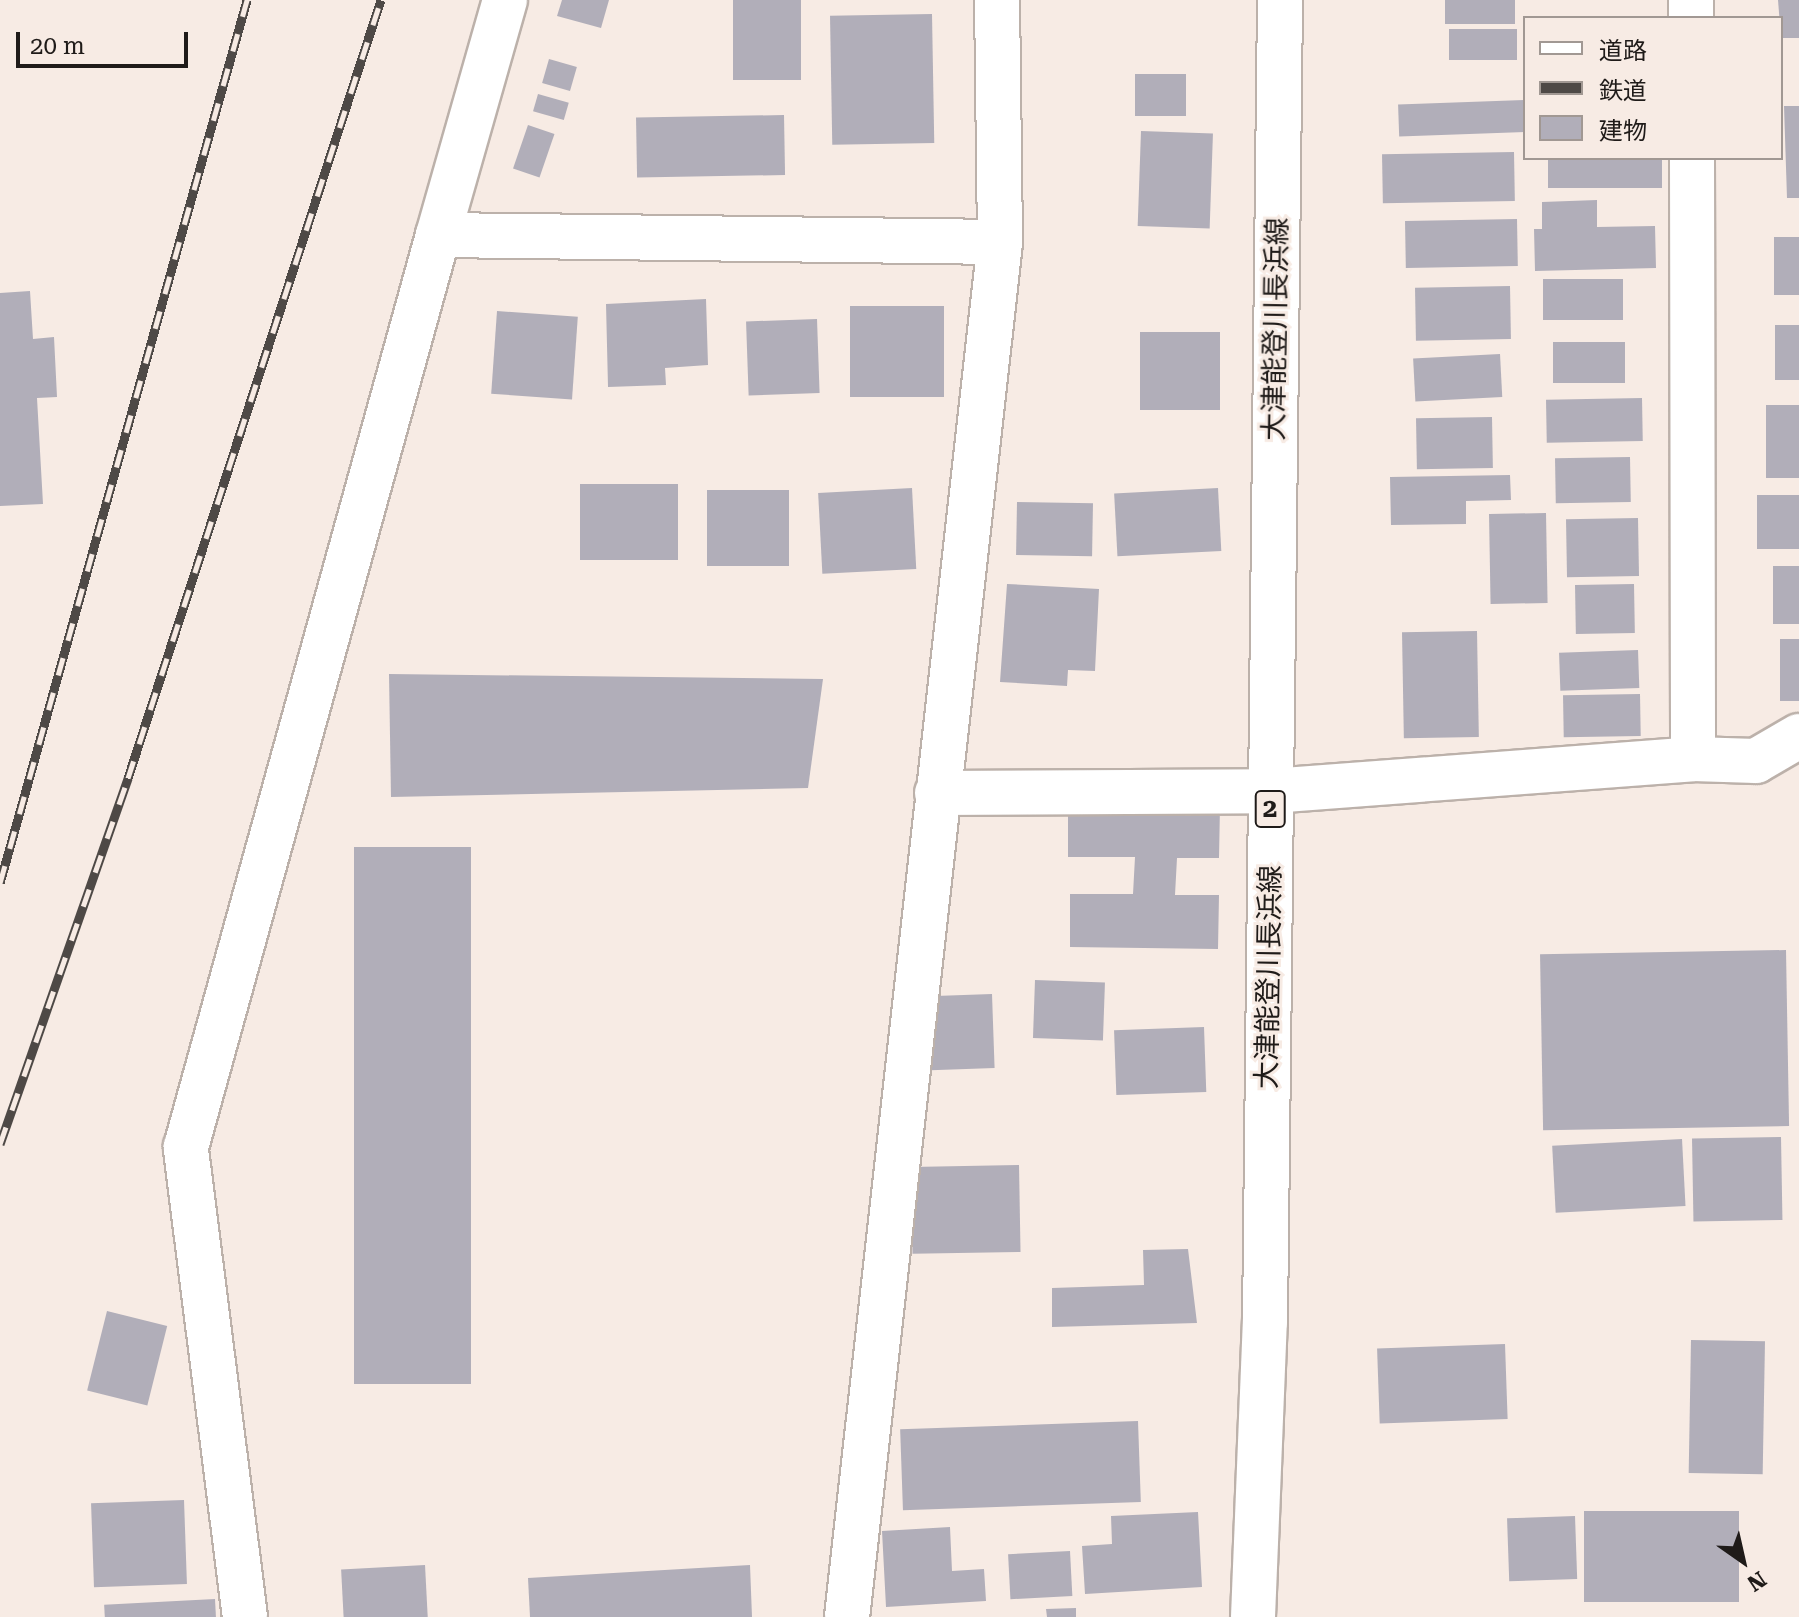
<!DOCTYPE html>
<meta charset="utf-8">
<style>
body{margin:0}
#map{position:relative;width:1799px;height:1617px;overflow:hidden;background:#f7ebe4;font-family:"Roboto Serif","Noto Sans JP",serif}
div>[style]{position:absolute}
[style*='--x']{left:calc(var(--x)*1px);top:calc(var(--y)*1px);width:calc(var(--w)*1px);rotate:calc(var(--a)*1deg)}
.building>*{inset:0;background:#b1aeb9;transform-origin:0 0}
.roads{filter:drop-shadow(2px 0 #bcb1aa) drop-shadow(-2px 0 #bcb1aa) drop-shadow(0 2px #bcb1aa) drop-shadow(0 -2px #bcb1aa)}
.street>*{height:44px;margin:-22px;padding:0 22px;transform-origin:22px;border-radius:22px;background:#fff}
.primary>*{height:44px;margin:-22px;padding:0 22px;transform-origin:22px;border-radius:22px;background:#fff}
.rail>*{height:9px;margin-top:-4.5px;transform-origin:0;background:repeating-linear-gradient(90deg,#f7ebe4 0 18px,#4e4946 0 36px);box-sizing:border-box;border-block:2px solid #4e4946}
span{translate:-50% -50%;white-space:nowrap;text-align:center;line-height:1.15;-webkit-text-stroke:6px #f7ebe4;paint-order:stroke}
.shield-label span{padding:2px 6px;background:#f7ebe4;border:2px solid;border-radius:6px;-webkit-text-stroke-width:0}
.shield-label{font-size:26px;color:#1f1b19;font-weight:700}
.street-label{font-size:28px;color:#1f1b19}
.legend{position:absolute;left:1523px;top:16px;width:260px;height:144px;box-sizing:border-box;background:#f7ebe4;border:2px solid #a19893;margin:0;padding:10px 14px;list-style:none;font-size:24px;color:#1f1b19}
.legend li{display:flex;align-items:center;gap:16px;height:40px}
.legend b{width:40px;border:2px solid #a19893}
.north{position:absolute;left:1703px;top:1521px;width:80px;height:80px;-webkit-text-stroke:6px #f7ebe4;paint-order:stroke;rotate:146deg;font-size:22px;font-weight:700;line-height:32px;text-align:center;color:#1f1b19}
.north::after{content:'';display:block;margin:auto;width:28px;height:36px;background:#1f1b19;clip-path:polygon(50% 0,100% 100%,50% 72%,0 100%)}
.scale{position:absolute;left:16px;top:32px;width:172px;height:36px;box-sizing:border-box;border:4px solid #1f1b19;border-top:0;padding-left:10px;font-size:24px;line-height:28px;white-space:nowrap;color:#1f1b19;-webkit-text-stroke:6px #f7ebe4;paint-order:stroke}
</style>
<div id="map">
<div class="building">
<i style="clip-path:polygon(562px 0,609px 0,601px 28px,557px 16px)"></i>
<i style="left:733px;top:0;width:68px;height:80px"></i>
<i style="left:1445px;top:0;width:70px;height:24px"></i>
<i style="clip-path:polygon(1778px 0,1799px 0,1799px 38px,1781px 38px)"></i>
<i style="left:932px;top:14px;width:129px;height:102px;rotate:89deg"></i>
<i style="left:1517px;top:29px;width:31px;height:68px;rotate:90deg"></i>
<i style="left:549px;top:59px;width:29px;height:25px;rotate:16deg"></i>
<i style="left:1135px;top:74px;width:51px;height:42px"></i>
<i style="left:538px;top:94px;width:32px;height:18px;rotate:16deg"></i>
<i style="left:1524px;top:100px;width:32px;height:126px;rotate:88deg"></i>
<i style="clip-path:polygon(1784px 106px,1799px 106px,1799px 198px,1787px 198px)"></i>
<i style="left:784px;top:115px;width:60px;height:148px;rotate:89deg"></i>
<i style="left:528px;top:125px;width:28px;height:46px;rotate:19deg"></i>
<i style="left:1141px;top:131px;width:72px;height:95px;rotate:2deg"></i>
<i style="left:1514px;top:152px;width:49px;height:132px;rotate:89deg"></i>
<i style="left:1548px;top:158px;width:114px;height:30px"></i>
<i style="clip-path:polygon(1597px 200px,1597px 227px,1655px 226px,1656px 268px,1535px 271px,1534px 229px,1542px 229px,1542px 202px)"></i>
<i style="left:1517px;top:219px;width:47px;height:112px;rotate:89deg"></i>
<i style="left:1799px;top:237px;width:58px;height:25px;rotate:90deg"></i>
<i style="left:1623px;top:279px;width:41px;height:80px;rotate:90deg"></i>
<i style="left:1510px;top:286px;width:53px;height:95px;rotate:89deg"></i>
<i style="clip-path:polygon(30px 291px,33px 339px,54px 337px,57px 397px,37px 398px,43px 504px,0 506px,0 293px)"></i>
<i style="clip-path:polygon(706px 299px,708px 365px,665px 368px,666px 385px,608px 387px,606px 304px)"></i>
<i style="left:944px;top:306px;width:91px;height:94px;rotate:90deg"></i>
<i style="left:497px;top:311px;width:81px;height:83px;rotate:4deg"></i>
<i style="left:817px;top:319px;width:74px;height:71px;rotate:88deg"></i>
<i style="left:1799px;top:325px;width:55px;height:24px;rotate:90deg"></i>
<i style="left:1140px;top:332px;width:80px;height:78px"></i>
<i style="left:1625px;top:342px;width:41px;height:72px;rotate:90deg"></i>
<i style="left:1500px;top:354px;width:43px;height:87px;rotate:87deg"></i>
<i style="left:1642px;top:398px;width:43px;height:96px;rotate:89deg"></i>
<i style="left:1799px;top:405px;width:73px;height:33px;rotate:90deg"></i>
<i style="left:1492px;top:417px;width:51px;height:76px;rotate:89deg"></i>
<i style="left:1630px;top:457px;width:45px;height:75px;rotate:89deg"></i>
<i style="clip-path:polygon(1510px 475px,1511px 500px,1466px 501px,1466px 524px,1391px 525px,1390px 477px)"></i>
<i style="left:580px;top:484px;width:98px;height:76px"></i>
<i style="left:912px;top:488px;width:81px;height:94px;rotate:87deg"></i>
<i style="left:1218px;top:488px;width:63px;height:104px;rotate:87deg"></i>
<i style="left:707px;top:490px;width:82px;height:76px"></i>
<i style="left:1799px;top:495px;width:54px;height:42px;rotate:90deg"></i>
<i style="left:1017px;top:502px;width:76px;height:53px;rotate:1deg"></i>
<i style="left:1546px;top:513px;width:90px;height:57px;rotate:89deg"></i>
<i style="left:1638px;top:518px;width:58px;height:72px;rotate:89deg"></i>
<i style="left:1773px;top:566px;width:26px;height:58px"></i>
<i style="clip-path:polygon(1007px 584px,1099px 589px,1095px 671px,1068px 670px,1067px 686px,1000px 682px)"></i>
<i style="left:1634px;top:584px;width:49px;height:59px;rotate:89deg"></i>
<i style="left:1477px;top:631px;width:106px;height:75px;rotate:89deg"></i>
<i style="left:1780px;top:639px;width:19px;height:62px"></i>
<i style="left:1638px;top:650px;width:38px;height:79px;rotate:88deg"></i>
<i style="clip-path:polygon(389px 674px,823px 679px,808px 788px,391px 797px)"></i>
<i style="left:1640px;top:694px;width:42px;height:77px;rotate:89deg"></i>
<i style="clip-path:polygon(1068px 805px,1220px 806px,1219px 858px,1177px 858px,1175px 895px,1219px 895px,1218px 949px,1070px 947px,1070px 894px,1133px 894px,1135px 857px,1068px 857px)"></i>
<i style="left:471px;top:847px;width:537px;height:117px;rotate:90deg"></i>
<i style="left:1786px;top:950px;width:176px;height:246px;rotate:89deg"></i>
<i style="left:1035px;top:980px;width:70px;height:58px;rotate:2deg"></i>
<i style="left:992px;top:994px;width:74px;height:71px;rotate:88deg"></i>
<i style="left:1204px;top:1027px;width:65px;height:90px;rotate:88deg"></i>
<i style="left:1781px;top:1137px;width:83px;height:89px;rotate:89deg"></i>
<i style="left:1682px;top:1139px;width:67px;height:130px;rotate:87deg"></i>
<i style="left:1019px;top:1165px;width:87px;height:108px;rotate:89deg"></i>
<i style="clip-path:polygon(1188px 1249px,1197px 1323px,1052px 1327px,1052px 1288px,1144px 1285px,1143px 1250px)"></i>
<i style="left:107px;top:1311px;width:62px;height:82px;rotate:14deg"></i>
<i style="left:1691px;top:1340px;width:74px;height:133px;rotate:1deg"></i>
<i style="left:1505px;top:1344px;width:75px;height:128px;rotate:88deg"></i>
<i style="left:1138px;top:1421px;width:81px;height:238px;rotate:88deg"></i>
<i style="left:184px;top:1500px;width:84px;height:93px;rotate:88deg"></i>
<i style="left:1584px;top:1511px;width:155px;height:91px"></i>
<i style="clip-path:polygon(1198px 1512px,1202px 1587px,1085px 1594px,1082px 1546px,1112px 1544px,1111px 1516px)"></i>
<i style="left:1575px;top:1516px;width:63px;height:68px;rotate:88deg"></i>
<i style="clip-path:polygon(950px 1527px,952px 1571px,984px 1569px,986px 1601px,886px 1607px,882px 1531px)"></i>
<i style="left:1070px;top:1551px;width:45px;height:62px;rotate:87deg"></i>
<i style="left:425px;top:1565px;width:52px;height:84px;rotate:87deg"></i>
<i style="clip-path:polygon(750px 1565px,752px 1617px,530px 1617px,528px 1578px)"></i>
<i style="left:215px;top:1599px;width:18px;height:111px;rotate:87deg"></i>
<i style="clip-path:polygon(1076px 1608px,1076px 1617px,1047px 1617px,1046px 1609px)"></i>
</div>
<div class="roads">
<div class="street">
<i style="--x:505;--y:0;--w:244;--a:105.9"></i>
<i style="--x:438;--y:235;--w:562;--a:0.71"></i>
<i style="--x:1691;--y:0;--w:18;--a:90"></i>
<i style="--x:1692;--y:158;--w:601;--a:89.9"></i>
<i style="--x:937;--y:793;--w:334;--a:-0.3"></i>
<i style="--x:1271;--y:791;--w:423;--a:-4.3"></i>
<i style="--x:1693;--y:759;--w:63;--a:1.8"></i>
<i style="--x:1756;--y:761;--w:50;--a:-30.2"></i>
<i style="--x:245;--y:1617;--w:474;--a:-97.2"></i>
<i style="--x:186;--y:1147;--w:946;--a:-74.55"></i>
<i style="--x:847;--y:1617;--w:1383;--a:-83.65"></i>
<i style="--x:1000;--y:242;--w:242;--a:-90.7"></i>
</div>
<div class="primary">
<i style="--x:1253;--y:1617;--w:295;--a:-87.7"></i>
<i style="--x:1265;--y:1322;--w:1322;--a:-89.35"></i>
</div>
</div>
<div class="rail">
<i style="--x:0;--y:883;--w:917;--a:-74.37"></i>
<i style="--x:0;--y:1144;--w:388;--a:-70.7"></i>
<i style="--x:128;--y:778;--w:818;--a:-71.99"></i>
</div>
<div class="shield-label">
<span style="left:1270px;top:809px">2</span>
</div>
<div class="street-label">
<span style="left:1276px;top:329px;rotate:-89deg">大津能登川長浜線</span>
<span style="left:1269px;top:977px;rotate:-89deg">大津能登川長浜線</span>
</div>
<ul class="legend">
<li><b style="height:10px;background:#fff"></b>道路</li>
<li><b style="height:10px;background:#4e4946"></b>鉄道</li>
<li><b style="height:22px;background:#b1aeb9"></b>建物</li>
</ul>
<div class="north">N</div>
<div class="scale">20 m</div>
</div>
